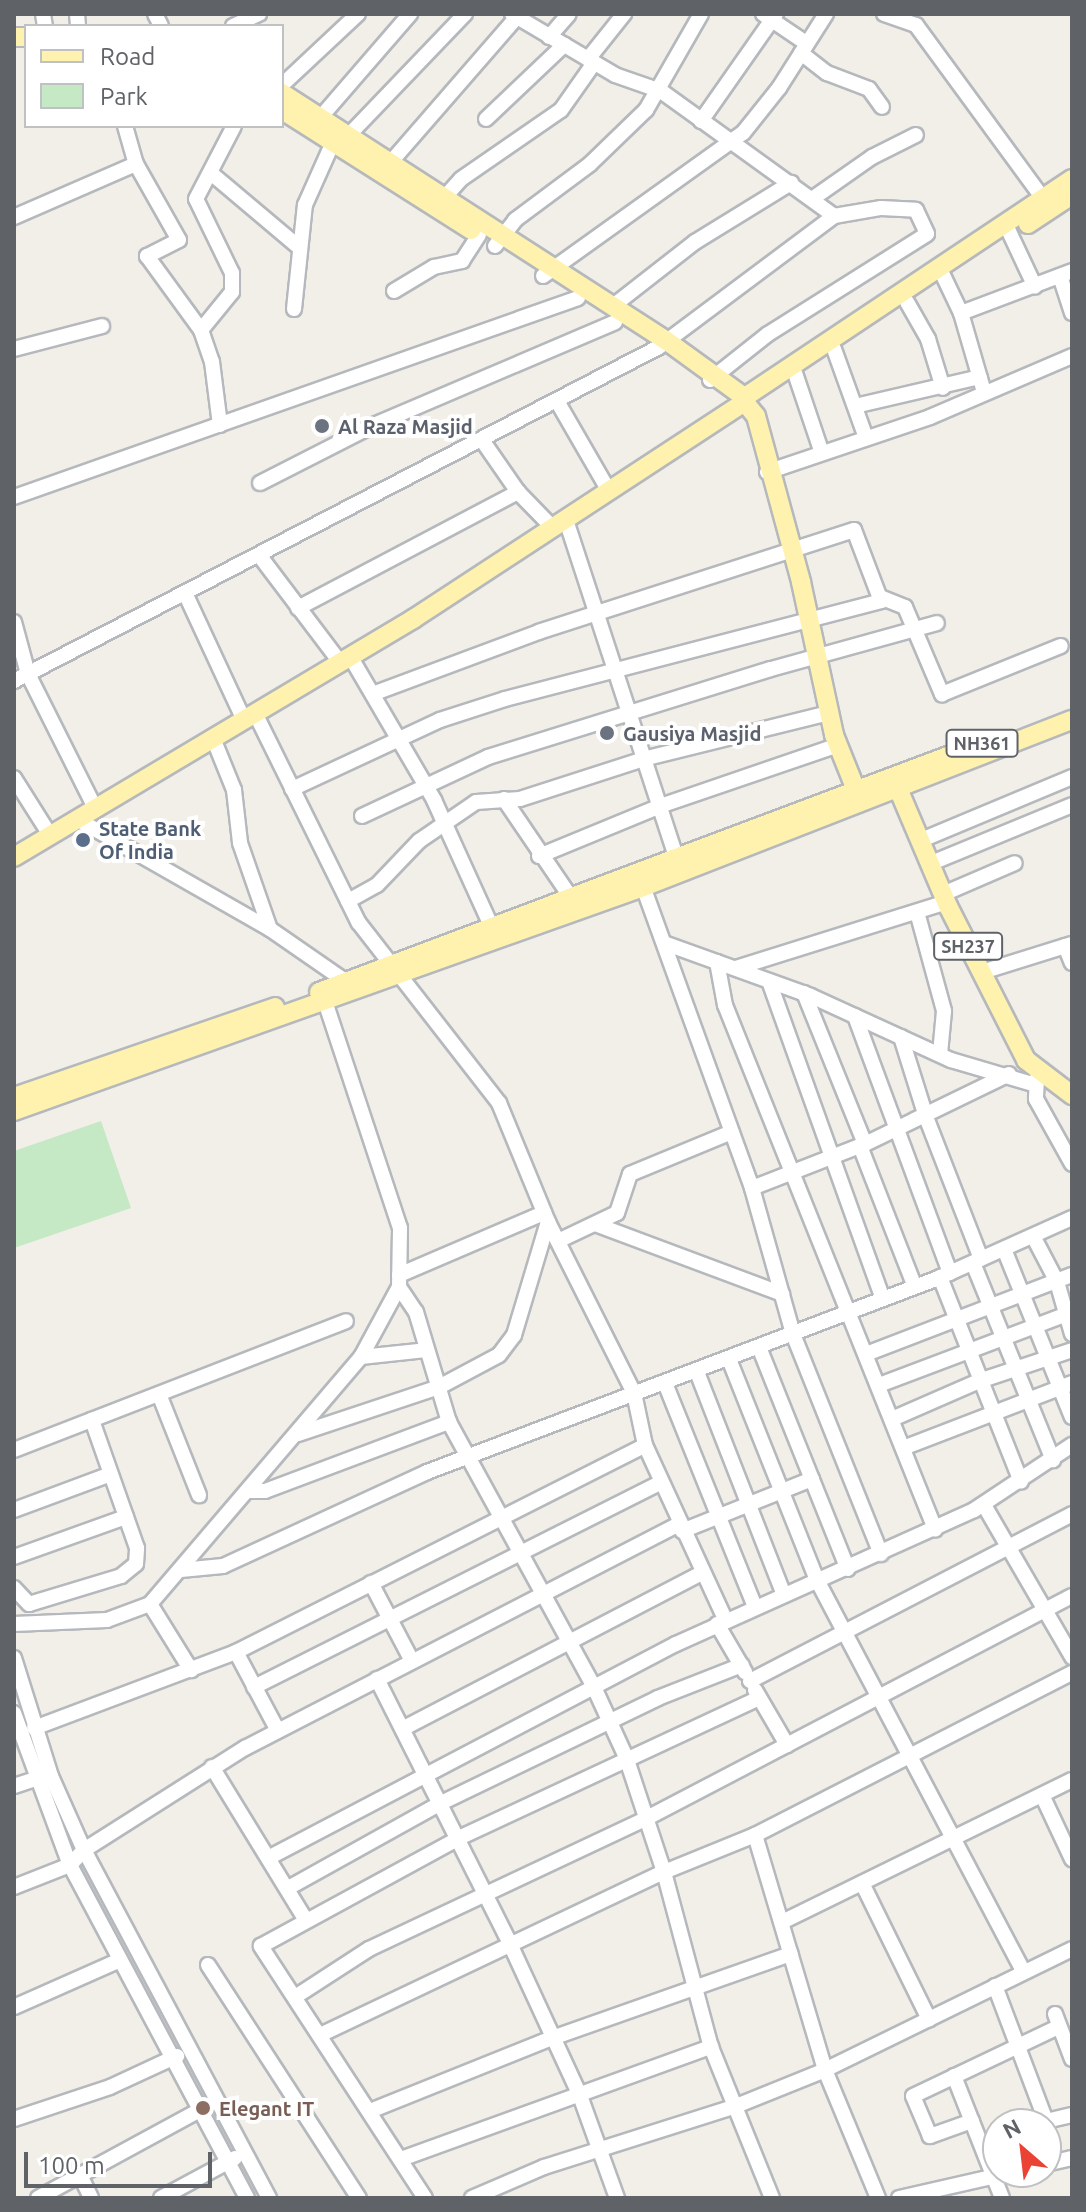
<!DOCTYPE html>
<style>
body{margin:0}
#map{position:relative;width:1086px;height:2212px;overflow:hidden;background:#f1efe8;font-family:Ubuntu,sans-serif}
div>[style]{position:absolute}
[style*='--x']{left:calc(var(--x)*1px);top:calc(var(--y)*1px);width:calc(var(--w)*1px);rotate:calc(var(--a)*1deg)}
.green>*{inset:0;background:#c5e8c5}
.roads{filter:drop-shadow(2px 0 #b5b8bc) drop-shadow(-2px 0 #b5b8bc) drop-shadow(0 2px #b5b8bc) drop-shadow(0 -2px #b5b8bc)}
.minor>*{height:14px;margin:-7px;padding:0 7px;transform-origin:7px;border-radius:7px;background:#fff}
.major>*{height:18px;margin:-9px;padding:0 9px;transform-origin:9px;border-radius:9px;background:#fff2af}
.dots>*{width:22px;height:22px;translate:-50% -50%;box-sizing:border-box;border:4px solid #fff;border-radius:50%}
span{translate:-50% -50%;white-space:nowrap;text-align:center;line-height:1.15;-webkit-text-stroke:8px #fff;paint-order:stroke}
.shield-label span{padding:2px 6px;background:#fff;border:2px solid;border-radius:6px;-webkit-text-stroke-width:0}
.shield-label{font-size:18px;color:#5f6368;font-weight:700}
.worship-label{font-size:20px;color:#5b616d;font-weight:700}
.left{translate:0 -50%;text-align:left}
.service-label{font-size:20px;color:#4e5e75;font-weight:700}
.education-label{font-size:20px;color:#785e54;font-weight:700}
.frame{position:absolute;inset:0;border:16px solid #5f6368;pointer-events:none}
.legend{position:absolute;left:24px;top:24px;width:260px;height:104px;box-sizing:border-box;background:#fff;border:2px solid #bfc1c3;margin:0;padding:10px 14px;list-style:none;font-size:24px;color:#5f6368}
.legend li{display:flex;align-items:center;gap:16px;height:40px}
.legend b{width:40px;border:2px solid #bfc1c3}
.north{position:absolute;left:982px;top:2108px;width:80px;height:80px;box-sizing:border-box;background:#fff;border:2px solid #bfc1c3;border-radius:50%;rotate:332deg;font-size:22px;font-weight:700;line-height:32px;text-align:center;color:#5f6368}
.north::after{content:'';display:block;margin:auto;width:28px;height:36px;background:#ea4335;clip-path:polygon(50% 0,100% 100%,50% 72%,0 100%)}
.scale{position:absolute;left:24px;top:2152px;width:188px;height:36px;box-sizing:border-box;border:4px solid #5f6368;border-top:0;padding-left:10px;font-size:24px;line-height:28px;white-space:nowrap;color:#5f6368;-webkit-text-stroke:6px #fff;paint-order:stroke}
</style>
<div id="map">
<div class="green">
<i style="clip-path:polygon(101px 1121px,131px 1208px,14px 1248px,14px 1151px)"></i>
</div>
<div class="roads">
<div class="minor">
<i style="--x:43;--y:14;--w:12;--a:81"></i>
<i style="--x:77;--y:14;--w:12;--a:85"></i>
<i style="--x:155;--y:14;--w:13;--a:63"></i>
<i style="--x:512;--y:14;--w:120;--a:30.6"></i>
<i style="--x:615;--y:75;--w:49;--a:19.2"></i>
<i style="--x:661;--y:91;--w:213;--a:35.8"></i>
<i style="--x:834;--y:216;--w:48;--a:-9.7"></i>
<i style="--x:881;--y:208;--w:35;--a:3"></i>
<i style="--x:916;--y:210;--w:26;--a:65"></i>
<i style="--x:927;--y:234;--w:188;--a:147.8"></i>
<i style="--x:768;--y:334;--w:74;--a:141.6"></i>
<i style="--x:763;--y:14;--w:52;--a:34"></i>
<i style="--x:884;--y:14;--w:34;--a:19"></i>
<i style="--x:916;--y:25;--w:222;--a:53.8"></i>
<i style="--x:233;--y:26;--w:29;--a:-25"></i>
<i style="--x:549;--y:37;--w:30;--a:-49"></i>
<i style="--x:801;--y:53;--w:33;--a:38"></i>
<i style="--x:827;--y:73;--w:45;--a:20.9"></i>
<i style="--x:869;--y:89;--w:22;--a:54"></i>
<i style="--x:588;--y:59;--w:58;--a:-51.3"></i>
<i style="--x:282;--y:85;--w:104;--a:-43.1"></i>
<i style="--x:320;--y:118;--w:138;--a:-49.1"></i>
<i style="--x:486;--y:119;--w:108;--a:-43.5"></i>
<i style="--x:701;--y:121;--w:131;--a:-55"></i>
<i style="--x:125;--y:126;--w:40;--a:74"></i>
<i style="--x:136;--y:164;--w:87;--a:60.5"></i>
<i style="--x:179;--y:240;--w:36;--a:153"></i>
<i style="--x:147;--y:256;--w:92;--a:53.9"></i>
<i style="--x:348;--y:136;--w:169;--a:-46.2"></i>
<i style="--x:390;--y:163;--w:194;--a:-49"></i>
<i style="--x:212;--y:174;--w:115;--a:40.1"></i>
<i style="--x:444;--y:198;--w:25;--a:-48"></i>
<i style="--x:461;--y:179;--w:121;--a:-34.6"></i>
<i style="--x:561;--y:110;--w:57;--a:-54.9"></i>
<i style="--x:812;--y:199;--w:73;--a:-35"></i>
<i style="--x:872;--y:157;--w:49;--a:-26.6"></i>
<i style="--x:14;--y:217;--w:133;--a:-23.5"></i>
<i style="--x:1006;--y:225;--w:68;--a:64.9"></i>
<i style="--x:495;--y:246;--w:33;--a:-52"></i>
<i style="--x:515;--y:220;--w:94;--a:-36.7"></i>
<i style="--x:590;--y:164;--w:78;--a:-44"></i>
<i style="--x:646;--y:110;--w:111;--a:-60.2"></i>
<i style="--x:940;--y:269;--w:49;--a:64.5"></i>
<i style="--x:961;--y:313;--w:82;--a:73.8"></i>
<i style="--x:543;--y:276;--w:246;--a:-35.6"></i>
<i style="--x:743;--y:133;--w:58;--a:-51.3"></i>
<i style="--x:779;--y:88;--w:88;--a:-57.6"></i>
<i style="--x:1060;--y:276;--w:39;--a:72"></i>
<i style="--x:394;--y:291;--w:47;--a:-31"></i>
<i style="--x:434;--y:267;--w:29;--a:-12"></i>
<i style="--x:462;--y:261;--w:31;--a:-57"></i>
<i style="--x:907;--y:302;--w:43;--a:60.4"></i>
<i style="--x:928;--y:339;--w:51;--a:73"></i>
<i style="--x:613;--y:306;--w:104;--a:-38"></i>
<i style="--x:695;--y:242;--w:113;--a:-31.6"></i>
<i style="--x:294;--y:309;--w:105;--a:-84"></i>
<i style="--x:305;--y:205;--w:79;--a:-66"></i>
<i style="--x:961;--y:313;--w:119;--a:-20.7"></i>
<i style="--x:14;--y:349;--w:91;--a:-14.6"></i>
<i style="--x:834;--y:349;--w:95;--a:70.2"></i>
<i style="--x:795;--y:373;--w:84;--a:71.4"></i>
<i style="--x:557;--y:401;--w:104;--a:60"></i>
<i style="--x:855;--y:406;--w:128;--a:-13.1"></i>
<i style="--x:220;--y:425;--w:64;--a:-97.2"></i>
<i style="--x:212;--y:362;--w:34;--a:-109"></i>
<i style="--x:201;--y:330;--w:49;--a:-50.8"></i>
<i style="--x:232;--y:292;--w:19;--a:-90"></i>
<i style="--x:232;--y:273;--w:82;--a:-115.9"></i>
<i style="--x:196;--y:199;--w:82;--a:-62.5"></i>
<i style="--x:482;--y:440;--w:63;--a:55.3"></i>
<i style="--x:518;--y:492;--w:50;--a:45.8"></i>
<i style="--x:767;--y:472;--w:172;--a:-18.6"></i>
<i style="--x:930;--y:417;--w:155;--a:-23.2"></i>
<i style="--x:260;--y:483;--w:128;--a:-27"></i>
<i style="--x:374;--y:425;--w:262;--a:-23.1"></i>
<i style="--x:14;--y:497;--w:598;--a:-19.43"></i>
<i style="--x:566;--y:520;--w:357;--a:71.9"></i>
<i style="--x:259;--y:555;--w:134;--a:52.9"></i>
<i style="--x:185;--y:593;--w:140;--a:65.1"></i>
<i style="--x:880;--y:597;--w:27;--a:22"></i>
<i style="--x:905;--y:607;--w:95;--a:67"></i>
<i style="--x:942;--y:694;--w:128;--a:-22"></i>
<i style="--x:298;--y:608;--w:249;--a:-27.8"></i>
<i style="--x:14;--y:622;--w:54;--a:74.9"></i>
<i style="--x:28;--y:674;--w:150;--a:63.4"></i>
<i style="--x:350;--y:656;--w:167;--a:59.7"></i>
<i style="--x:434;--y:800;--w:141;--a:65.6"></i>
<i style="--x:14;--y:681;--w:726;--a:-27.38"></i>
<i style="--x:659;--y:347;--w:219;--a:-36.8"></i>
<i style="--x:255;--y:713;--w:234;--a:63.7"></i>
<i style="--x:359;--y:923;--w:228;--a:52.1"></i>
<i style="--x:499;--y:1103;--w:129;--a:67.6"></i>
<i style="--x:548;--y:1222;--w:191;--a:63.3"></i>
<i style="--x:634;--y:1393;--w:53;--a:78.1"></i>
<i style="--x:645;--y:1445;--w:194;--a:65.3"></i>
<i style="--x:213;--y:738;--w:56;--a:68"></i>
<i style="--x:234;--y:790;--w:53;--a:83.5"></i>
<i style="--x:240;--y:843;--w:91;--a:70.8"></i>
<i style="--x:14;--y:778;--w:67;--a:57.7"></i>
<i style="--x:292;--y:789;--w:163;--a:-25"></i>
<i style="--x:440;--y:720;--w:68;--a:-17.9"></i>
<i style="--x:505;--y:699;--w:389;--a:-14.6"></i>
<i style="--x:881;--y:601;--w:76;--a:-110.8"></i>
<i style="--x:854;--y:530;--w:331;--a:162.1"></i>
<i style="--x:539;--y:632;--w:175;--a:159.6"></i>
<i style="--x:504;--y:799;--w:121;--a:55.8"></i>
<i style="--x:362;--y:816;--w:139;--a:-25.1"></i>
<i style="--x:488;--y:757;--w:296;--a:-17.3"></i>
<i style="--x:771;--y:669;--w:172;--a:-15.5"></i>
<i style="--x:77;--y:819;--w:222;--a:29.7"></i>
<i style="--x:270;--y:929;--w:98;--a:34.7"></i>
<i style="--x:919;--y:841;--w:166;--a:-22.7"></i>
<i style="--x:539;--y:856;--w:134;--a:-22.4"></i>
<i style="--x:663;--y:805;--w:185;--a:-18.9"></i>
<i style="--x:929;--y:864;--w:155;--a:-22.4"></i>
<i style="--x:641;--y:881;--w:326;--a:70.1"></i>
<i style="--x:752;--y:1188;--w:152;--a:74.3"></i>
<i style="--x:793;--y:1334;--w:237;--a:68.2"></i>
<i style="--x:943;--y:894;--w:78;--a:-23.3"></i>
<i style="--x:348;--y:901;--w:33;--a:-29"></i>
<i style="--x:377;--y:885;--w:61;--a:-46.3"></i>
<i style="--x:419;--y:841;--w:69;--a:-34.4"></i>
<i style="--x:476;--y:802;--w:44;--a:-3.9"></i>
<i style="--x:520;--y:799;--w:133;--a:-17.9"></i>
<i style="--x:647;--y:758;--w:187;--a:-13.9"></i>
<i style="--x:917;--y:912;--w:103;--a:74.7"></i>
<i style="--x:944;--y:1011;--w:43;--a:95.3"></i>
<i style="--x:664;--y:943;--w:156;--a:19.8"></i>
<i style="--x:811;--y:996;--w:154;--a:24.6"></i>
<i style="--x:951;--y:1060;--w:89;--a:16.4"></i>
<i style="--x:1065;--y:946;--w:18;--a:68"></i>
<i style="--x:717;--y:962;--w:44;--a:79.5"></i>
<i style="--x:725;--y:1005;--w:565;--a:68.16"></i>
<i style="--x:736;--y:968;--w:220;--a:-17.4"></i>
<i style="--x:982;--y:972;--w:94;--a:-17.3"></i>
<i style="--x:769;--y:981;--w:338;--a:70.3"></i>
<i style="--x:804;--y:993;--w:163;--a:68"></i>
<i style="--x:855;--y:1016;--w:274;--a:69.7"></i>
<i style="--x:901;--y:1037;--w:84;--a:72.6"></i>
<i style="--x:926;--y:1117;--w:152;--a:68.8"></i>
<i style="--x:1037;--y:1078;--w:21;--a:93"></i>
<i style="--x:1036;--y:1099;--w:74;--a:61"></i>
<i style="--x:860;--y:1146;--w:151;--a:68.7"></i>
<i style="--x:752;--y:1188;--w:121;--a:-21.3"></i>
<i style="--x:865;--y:1144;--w:160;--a:-25.9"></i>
<i style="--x:595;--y:1224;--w:200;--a:20.5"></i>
<i style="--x:1033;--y:1236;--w:52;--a:62.4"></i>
<i style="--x:1057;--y:1282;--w:54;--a:73.9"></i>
<i style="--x:558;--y:1241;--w:65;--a:-25.4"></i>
<i style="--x:617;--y:1213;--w:41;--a:-71.6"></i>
<i style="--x:630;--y:1174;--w:110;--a:-22.4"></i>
<i style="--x:1004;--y:1249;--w:181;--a:68"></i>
<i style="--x:973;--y:1263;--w:213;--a:67.9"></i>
<i style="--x:399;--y:1275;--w:158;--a:-23.2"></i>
<i style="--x:940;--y:1277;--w:220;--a:68.4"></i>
<i style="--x:399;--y:1287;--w:30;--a:56"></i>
<i style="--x:416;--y:1312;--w:115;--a:73.3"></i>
<i style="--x:449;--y:1422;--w:300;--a:61.3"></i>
<i style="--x:593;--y:1685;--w:79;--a:65.4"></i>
<i style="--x:626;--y:1757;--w:121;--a:71.7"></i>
<i style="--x:664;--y:1872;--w:181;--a:75"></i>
<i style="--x:711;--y:2047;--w:163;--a:68"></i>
<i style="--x:759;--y:1347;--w:239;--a:68.2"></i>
<i style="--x:866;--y:1354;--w:221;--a:-21"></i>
<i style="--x:361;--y:1357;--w:65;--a:-6.1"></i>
<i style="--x:729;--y:1359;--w:238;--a:68.3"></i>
<i style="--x:817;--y:1580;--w:443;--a:62.2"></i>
<i style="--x:697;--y:1372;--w:237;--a:68.7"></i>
<i style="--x:665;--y:1383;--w:241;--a:68.1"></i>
<i style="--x:879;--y:1385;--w:206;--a:-20.7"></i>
<i style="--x:159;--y:1394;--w:109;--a:68.4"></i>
<i style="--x:892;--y:1419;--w:95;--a:-23.6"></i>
<i style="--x:979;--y:1381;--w:98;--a:-18.4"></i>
<i style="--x:298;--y:1434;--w:149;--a:-18.4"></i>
<i style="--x:439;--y:1387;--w:68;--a:-28.1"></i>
<i style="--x:499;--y:1355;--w:25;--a:-53"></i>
<i style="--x:514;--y:1335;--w:118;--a:-73.3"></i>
<i style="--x:903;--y:1448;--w:181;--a:-21"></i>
<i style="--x:14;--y:1450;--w:356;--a:-21.2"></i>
<i style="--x:250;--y:1491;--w:15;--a:0"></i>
<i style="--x:265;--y:1491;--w:197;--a:-20.6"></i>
<i style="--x:984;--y:1505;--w:176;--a:59.9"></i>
<i style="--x:14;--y:1510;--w:103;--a:-20.4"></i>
<i style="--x:682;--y:1531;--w:140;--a:-21.8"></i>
<i style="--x:14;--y:1557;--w:119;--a:-19.7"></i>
<i style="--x:181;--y:1570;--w:42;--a:-5.4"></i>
<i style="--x:223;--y:1566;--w:225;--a:-24.7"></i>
<i style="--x:427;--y:1472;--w:544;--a:-20.77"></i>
<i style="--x:936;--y:1279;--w:149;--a:-24.2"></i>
<i style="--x:371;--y:1583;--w:88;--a:62.3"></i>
<i style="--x:14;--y:1588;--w:22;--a:47"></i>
<i style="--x:29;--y:1604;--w:96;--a:-16.9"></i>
<i style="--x:121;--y:1576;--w:19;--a:-39"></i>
<i style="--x:136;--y:1564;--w:16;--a:-86"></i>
<i style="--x:137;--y:1548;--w:136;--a:-109.4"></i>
<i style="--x:150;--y:1604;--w:78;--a:58.2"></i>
<i style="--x:14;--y:1624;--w:93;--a:-2.5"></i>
<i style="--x:107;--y:1620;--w:46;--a:-20.4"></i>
<i style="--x:150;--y:1604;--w:325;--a:-49.5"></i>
<i style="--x:361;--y:1357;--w:80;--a:-61.5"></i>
<i style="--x:399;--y:1287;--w:59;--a:-89"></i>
<i style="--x:400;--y:1228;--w:249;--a:-108.3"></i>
<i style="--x:717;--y:1624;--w:56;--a:59.7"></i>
<i style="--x:236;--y:1652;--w:89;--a:62"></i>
<i style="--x:14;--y:1658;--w:124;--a:72.6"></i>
<i style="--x:51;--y:1776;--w:81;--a:66"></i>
<i style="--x:84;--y:1850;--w:394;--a:62"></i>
<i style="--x:377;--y:1679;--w:297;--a:63.3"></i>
<i style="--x:510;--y:1944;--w:164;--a:65.2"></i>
<i style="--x:579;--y:2093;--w:112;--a:70.1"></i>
<i style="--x:750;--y:1681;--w:363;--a:-27.4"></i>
<i style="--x:254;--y:1687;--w:456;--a:-26.7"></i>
<i style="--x:755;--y:1690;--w:64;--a:59.8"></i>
<i style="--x:14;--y:1713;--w:162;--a:69.8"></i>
<i style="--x:70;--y:1865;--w:377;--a:62"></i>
<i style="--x:34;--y:1728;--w:216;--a:-20.6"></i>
<i style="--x:236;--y:1652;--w:458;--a:-26.8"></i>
<i style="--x:404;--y:1728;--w:334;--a:-27.5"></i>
<i style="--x:212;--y:1767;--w:178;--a:58.5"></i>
<i style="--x:14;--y:1786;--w:22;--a:-18"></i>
<i style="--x:1042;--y:1795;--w:71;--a:64.9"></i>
<i style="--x:755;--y:1835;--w:245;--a:73.4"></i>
<i style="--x:825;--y:2070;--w:139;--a:67.5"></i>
<i style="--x:270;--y:1857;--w:458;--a:-27.7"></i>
<i style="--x:676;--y:1644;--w:327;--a:-24.2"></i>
<i style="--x:974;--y:1510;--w:118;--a:-33.6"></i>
<i style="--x:862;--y:1883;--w:152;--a:63.8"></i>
<i style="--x:14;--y:1887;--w:60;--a:-21.4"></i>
<i style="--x:70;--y:1865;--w:21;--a:-47"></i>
<i style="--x:84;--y:1850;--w:191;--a:-32.4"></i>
<i style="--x:245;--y:1748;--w:488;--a:-27.3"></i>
<i style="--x:290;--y:1887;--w:173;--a:-29.1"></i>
<i style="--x:441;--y:1803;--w:241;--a:-25.8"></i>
<i style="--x:658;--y:1698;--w:90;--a:-21.4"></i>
<i style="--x:782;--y:1922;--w:323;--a:-26.1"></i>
<i style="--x:208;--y:1965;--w:278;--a:57.1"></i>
<i style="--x:995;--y:1986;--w:144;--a:69.3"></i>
<i style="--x:1046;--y:2121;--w:27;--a:-13"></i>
<i style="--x:295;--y:1997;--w:88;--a:-33"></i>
<i style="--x:369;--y:1949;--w:307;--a:-25.2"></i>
<i style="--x:647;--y:1818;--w:479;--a:-27.6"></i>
<i style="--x:14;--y:2007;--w:116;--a:-23.9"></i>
<i style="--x:1055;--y:2014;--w:48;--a:69.3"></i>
<i style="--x:320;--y:2035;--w:381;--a:-25.4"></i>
<i style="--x:664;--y:1872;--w:98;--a:-22.1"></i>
<i style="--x:755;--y:1835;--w:356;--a:-27.1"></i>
<i style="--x:954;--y:2076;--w:131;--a:68.5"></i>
<i style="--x:370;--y:2111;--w:196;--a:-21.9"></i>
<i style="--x:552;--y:2038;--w:253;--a:-19.4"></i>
<i style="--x:14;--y:2119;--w:101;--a:-18.4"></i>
<i style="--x:110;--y:2087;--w:74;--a:-24.8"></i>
<i style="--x:972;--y:2121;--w:45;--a:160.3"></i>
<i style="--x:930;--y:2136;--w:43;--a:-113"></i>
<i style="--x:913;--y:2096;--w:161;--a:-25.4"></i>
<i style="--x:401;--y:2159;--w:330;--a:-19.9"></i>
<i style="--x:1046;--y:2164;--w:27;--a:-13"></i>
<i style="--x:80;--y:2175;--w:25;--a:64"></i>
<i style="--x:38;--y:2198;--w:184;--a:-28.5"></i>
<i style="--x:161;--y:2198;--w:84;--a:-28.4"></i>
<i style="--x:425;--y:2198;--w:301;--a:-123.1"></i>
<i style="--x:261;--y:1946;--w:226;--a:-28.6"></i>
<i style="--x:459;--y:1838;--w:331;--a:-25"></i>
<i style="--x:472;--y:2198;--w:78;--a:-23.3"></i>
<i style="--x:544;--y:2167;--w:201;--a:-17.6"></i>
<i style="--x:736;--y:2106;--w:96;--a:-22"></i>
<i style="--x:825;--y:2070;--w:275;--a:-26.1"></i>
<i style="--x:899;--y:2198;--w:117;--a:-12.8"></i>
</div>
<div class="major">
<i style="--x:14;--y:37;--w:12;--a:0"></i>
<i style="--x:282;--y:93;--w:458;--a:32.8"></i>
<i style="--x:667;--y:341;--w:95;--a:36"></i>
<i style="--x:282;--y:110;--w:224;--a:32.4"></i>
<i style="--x:1028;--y:224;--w:53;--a:-33.4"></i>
<i style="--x:745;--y:397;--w:393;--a:-33.7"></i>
<i style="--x:747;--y:405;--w:14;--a:51"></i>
<i style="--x:756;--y:416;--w:172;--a:74.8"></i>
<i style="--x:801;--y:582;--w:157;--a:77.8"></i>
<i style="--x:834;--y:735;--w:59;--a:68.2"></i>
<i style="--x:894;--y:779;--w:138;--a:67"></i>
<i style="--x:948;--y:906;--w:173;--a:63.1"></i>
<i style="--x:1026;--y:1060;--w:58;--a:37.3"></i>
<i style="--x:14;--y:857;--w:465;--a:-30.8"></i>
<i style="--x:413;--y:619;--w:391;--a:-33.2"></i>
<i style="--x:319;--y:992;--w:706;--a:-20.57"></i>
<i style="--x:14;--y:1097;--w:276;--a:-19"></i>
<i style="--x:14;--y:1111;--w:668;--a:-19.6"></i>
<i style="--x:643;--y:887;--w:460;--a:-21.3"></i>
</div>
</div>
<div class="dots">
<i style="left:322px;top:426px;background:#6b7280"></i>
<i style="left:607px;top:733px;background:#6b7280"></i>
<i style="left:83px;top:840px;background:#5c6f8a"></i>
<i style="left:203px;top:2108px;background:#8d6e63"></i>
</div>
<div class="shield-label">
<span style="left:982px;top:743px">NH361</span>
<span style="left:968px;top:946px">SH237</span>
</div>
<div class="worship-label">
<span class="left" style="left:338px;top:426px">Al Raza Masjid</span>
<span class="left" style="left:623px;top:733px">Gausiya Masjid</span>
</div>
<div class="service-label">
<span class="left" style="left:99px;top:840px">State Bank<br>Of India</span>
</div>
<div class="education-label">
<span class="left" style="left:219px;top:2108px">Elegant IT</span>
</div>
<div class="frame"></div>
<ul class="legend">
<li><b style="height:10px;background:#fff2af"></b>Road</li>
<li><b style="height:22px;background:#c5e8c5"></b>Park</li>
</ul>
<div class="north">N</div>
<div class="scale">100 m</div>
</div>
